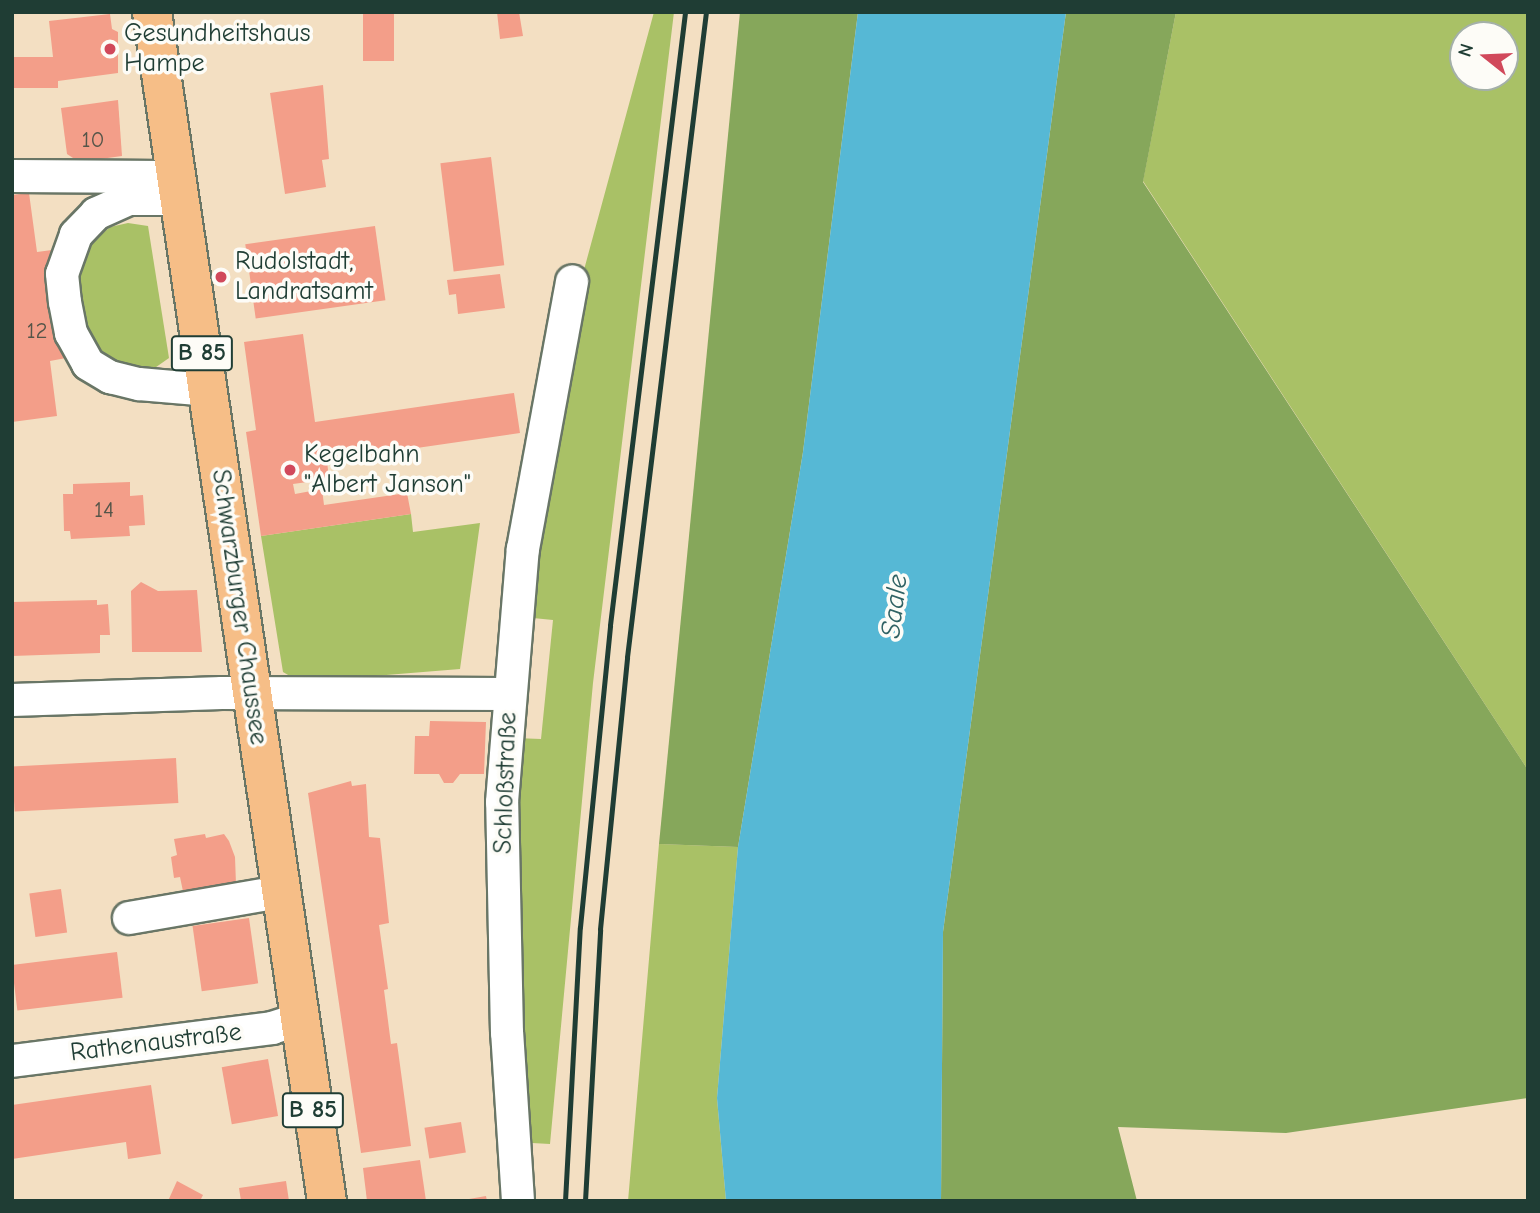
<!DOCTYPE html>
<meta charset="utf-8">
<style>
body{margin:0}
#map{position:relative;width:1540px;height:1213px;overflow:hidden;background:#f3dfc2;font-family:"Comic Neue",sans-serif}
div>[style]{position:absolute}
[style*='--x']{left:calc(var(--x)*1px);top:calc(var(--y)*1px);width:calc(var(--w)*1px);rotate:calc(var(--a)*1deg)}
.green>*{inset:0;background:#a9c166}
.forest>*{inset:0;background:#86a75b}
.water>*{inset:0;background:#56b8d5}
.building>*{inset:0;background:#f39e89;transform-origin:0 0}
.roads{filter:drop-shadow(2px 0 #697666) drop-shadow(-2px 0 #697666) drop-shadow(0 2px #697666) drop-shadow(0 -2px #697666)}
.minor>*{height:32px;margin:-16px;padding:0 16px;transform-origin:16px;border-radius:16px;background:#fff}
.major>*{height:38px;margin:-19px;padding:0 19px;transform-origin:19px;border-radius:19px;background:#f6be87}
.rail>*{height:5px;margin:-2.5px;padding:0 2.5px;transform-origin:2.5px;border-radius:2.5px;background:#1f3d34}
.dots>*{width:19px;height:19px;translate:-50% -50%;box-sizing:border-box;border:4px solid #fdfcf7;border-radius:50%}
span{translate:-50% -50%;white-space:nowrap;text-align:center;line-height:1.15;-webkit-text-stroke:7px #fdfcf7;paint-order:stroke}
.number-label{font-size:23px;color:#545549}
.number-label span{-webkit-text-stroke-width:0}
.shield-label span{padding:2px 5px;background:#fdfcf7;border:2px solid;border-radius:5px;-webkit-text-stroke-width:0}
.shield-label{font-size:24px;color:#1f3d34;font-weight:700}
.poi-label{font-size:26px;color:#1f3d34}
.left{translate:0 -50%;text-align:left}
.street-label{font-size:26px;color:#1f3d34}
.water-label{font-size:28px;color:#306264;font-style:italic}
.frame{position:absolute;inset:0;border:14px solid #1f3d34;pointer-events:none}
.north{position:absolute;left:1449px;top:21px;width:70px;height:70px;box-sizing:border-box;background:#fdfcf7;border:2px solid #a4b0a9;border-radius:50%;rotate:288deg;font-size:19px;font-weight:700;line-height:28px;text-align:center;color:#1f3d34}
.north::after{content:'';display:block;margin:auto;width:24px;height:32px;background:#d1495b;clip-path:polygon(50% 0,100% 100%,50% 72%,0 100%)}
</style>
<div id="map">
<div class="green">
<i style="clip-path:polygon(654px 12px,674px 12px,593px 683px,550px 1144px,532px 1143px,515px 1061px,515px 738px,541px 739px,553px 620px,523px 617px,572px 314px)"></i>
<i style="clip-path:polygon(evenodd,1176px 12px,1528px 12px,1528px 770px,1143px 181px,1176px 12px,1463px 35px,1505px 35px,1505px 77px,1463px 77px,1463px 35px)"></i>
<i style="clip-path:polygon(128px 223px,148px 226px,169px 358px,149px 372px,120px 371px,95px 355px,77px 330px,74px 272px,89px 245px,110px 227px)"></i>
<i style="clip-path:polygon(411px 514px,413px 532px,480px 523px,460px 669px,300px 682px,283px 672px,261px 536px)"></i>
<i style="clip-path:polygon(659px 844px,738px 847px,717px 1098px,726px 1201px,628px 1201px)"></i>
</div>
<div class="forest">
<i style="clip-path:polygon(740px 12px,858px 12px,803px 452px,738px 847px,659px 844px)"></i>
<i style="clip-path:polygon(1066px 12px,1176px 12px,1143px 182px,1528px 770px,1528px 1098px,1286px 1133px,1118px 1127px,1137px 1201px,941px 1201px,943px 932px)"></i>
</div>
<div class="water">
<i style="clip-path:polygon(858px 12px,1066px 12px,943px 932px,941px 1201px,726px 1201px,717px 1098px,738px 847px,803px 452px)"></i>
</div>
<div class="building">
<i style="left:363px;top:12px;width:31px;height:49px"></i>
<i style="clip-path:polygon(497px 12px,519px 12px,523px 36px,500px 39px)"></i>
<i style="clip-path:polygon(110px 14px,112px 29px,118px 32px,118px 73px,58px 81px,58px 88px,12px 88px,12px 57px,53px 57px,49px 21px)"></i>
<i style="clip-path:polygon(323px 85px,329px 159px,322px 160px,326px 187px,285px 194px,270px 93px)"></i>
<i style="clip-path:polygon(118px 100px,122px 156px,79px 162px,67px 154px,61px 108px)"></i>
<i style="left:491px;top:157px;width:109px;height:51px;rotate:83deg"></i>
<i style="clip-path:polygon(29px 193px,37px 252px,52px 250px,66px 358px,50px 361px,57px 416px,12px 422px,12px 195px)"></i>
<i style="left:375px;top:226px;width:75px;height:131px;rotate:82deg"></i>
<i style="clip-path:polygon(500px 274px,505px 308px,458px 314px,456px 294px,449px 295px,447px 280px)"></i>
<i style="clip-path:polygon(303px 334px,315px 422px,514px 393px,520px 433px,327px 461px,329px 479px,293px 484px,295px 494px,322px 489px,324px 505px,407px 493px,411px 514px,261px 536px,246px 432px,256px 430px,244px 342px)"></i>
<i style="clip-path:polygon(130px 482px,130px 496px,143px 495px,145px 525px,129px 526px,130px 536px,71px 539px,70px 531px,64px 531px,63px 494px,73px 494px,73px 484px)"></i>
<i style="clip-path:polygon(141px 582px,158px 591px,197px 590px,202px 652px,132px 652px,131px 591px)"></i>
<i style="clip-path:polygon(97px 600px,97px 605px,108px 604px,110px 635px,100px 635px,100px 653px,12px 656px,12px 602px)"></i>
<i style="clip-path:polygon(430px 721px,486px 722px,484px 774px,460px 774px,453px 783px,444px 783px,439px 774px,414px 774px,415px 736px,429px 736px)"></i>
<i style="left:176px;top:758px;width:45px;height:164px;rotate:87deg"></i>
<i style="clip-path:polygon(351px 781px,352px 786px,366px 784px,369px 837px,380px 838px,389px 923px,379px 925px,388px 989px,384px 990px,391px 1044px,397px 1043px,411px 1146px,361px 1153px,308px 793px)"></i>
<i style="clip-path:polygon(205px 834px,206px 838px,224px 834px,229px 841px,235px 857px,236px 884px,233px 892px,185px 901px,180px 877px,174px 878px,171px 857px,177px 855px,174px 839px)"></i>
<i style="left:61px;top:889px;width:44px;height:32px;rotate:82deg"></i>
<i style="left:249px;top:918px;width:66px;height:57px;rotate:82deg"></i>
<i style="left:117px;top:952px;width:46px;height:106px;rotate:83deg"></i>
<i style="left:268px;top:1059px;width:58px;height:47px;rotate:80deg"></i>
<i style="clip-path:polygon(151px 1085px,161px 1154px,128px 1159px,126px 1142px,12px 1159px,12px 1105px)"></i>
<i style="left:461px;top:1122px;width:31px;height:37px;rotate:81deg"></i>
<i style="clip-path:polygon(420px 1160px,426px 1201px,367px 1201px,363px 1168px)"></i>
<i style="clip-path:polygon(177px 1181px,203px 1195px,200px 1201px,168px 1201px)"></i>
<i style="clip-path:polygon(286px 1181px,289px 1201px,241px 1201px,239px 1188px)"></i>
<i style="clip-path:polygon(486px 1196px,487px 1201px,469px 1201px,469px 1199px)"></i>
</div>
<div class="roads">
<div class="minor">
<i style="--x:12;--y:176;--w:153;--a:0.4"></i>
<i style="--x:179;--y:199;--w:50;--a:180"></i>
<i style="--x:129;--y:199;--w:36;--a:156"></i>
<i style="--x:96;--y:214;--w:29;--a:134"></i>
<i style="--x:76;--y:235;--w:41;--a:109.7"></i>
<i style="--x:62;--y:274;--w:28;--a:84"></i>
<i style="--x:65;--y:302;--w:32;--a:79"></i>
<i style="--x:71;--y:333;--w:35;--a:61"></i>
<i style="--x:88;--y:364;--w:26;--a:31"></i>
<i style="--x:110;--y:377;--w:30;--a:14"></i>
<i style="--x:139;--y:384;--w:68;--a:5"></i>
<i style="--x:12;--y:700;--w:210;--a:-1.9"></i>
<i style="--x:222;--y:693;--w:287;--a:0.2"></i>
<i style="--x:129;--y:918;--w:153;--a:-9.8"></i>
<i style="--x:12;--y:1061;--w:262;--a:-7.2"></i>
<i style="--x:272;--y:1028;--w:28;--a:-18"></i>
<i style="--x:518;--y:1201;--w:168;--a:-93.7"></i>
<i style="--x:507;--y:1033;--w:231;--a:-91.2"></i>
<i style="--x:502;--y:802;--w:254;--a:-85.3"></i>
<i style="--x:523;--y:549;--w:272;--a:-79.6"></i>
</div>
<div class="major">
<i style="--x:152;--y:12;--w:1202;--a:81.63"></i>
</div>
</div>
<div class="rail">
<i style="--x:565;--y:1201;--w:274;--a:-86.9"></i>
<i style="--x:580;--y:927;--w:303;--a:-84.3"></i>
<i style="--x:610;--y:625;--w:618;--a:-83.02"></i>
<i style="--x:585;--y:1201;--w:272;--a:-86.8"></i>
<i style="--x:600;--y:929;--w:273;--a:-84.3"></i>
<i style="--x:627;--y:657;--w:650;--a:-83.02"></i>
</div>
<div class="dots">
<i style="left:110px;top:49px;background:#d1495b"></i>
<i style="left:221px;top:277px;background:#d1495b"></i>
<i style="left:290px;top:470px;background:#d1495b"></i>
</div>
<div class="number-label">
<span style="left:93px;top:140px">10</span>
<span style="left:37px;top:331px">12</span>
<span style="left:104px;top:510px">14</span>
</div>
<div class="shield-label">
<span style="left:202px;top:353px">B 85</span>
<span style="left:313px;top:1110px">B 85</span>
</div>
<div class="poi-label">
<span class="left" style="left:124px;top:49px">Gesundheitshaus<br>Hampe</span>
<span class="left" style="left:235px;top:277px">Rudolstadt,<br>Landratsamt</span>
<span class="left" style="left:304px;top:470px">Kegelbahn<br>"Albert Janson"</span>
</div>
<div class="street-label">
<span style="left:239px;top:607px;rotate:82deg">Schwarzburger Chaussee</span>
<span style="left:506px;top:783px;rotate:-88deg">Schloßstraße</span>
<span style="left:156px;top:1043px;rotate:-7deg">Rathenaustraße</span>
</div>
<div class="water-label">
<span style="left:894px;top:606px;rotate:-83deg">Saale</span>
</div>
<div class="frame"></div>
<div class="north">N</div>
</div>
